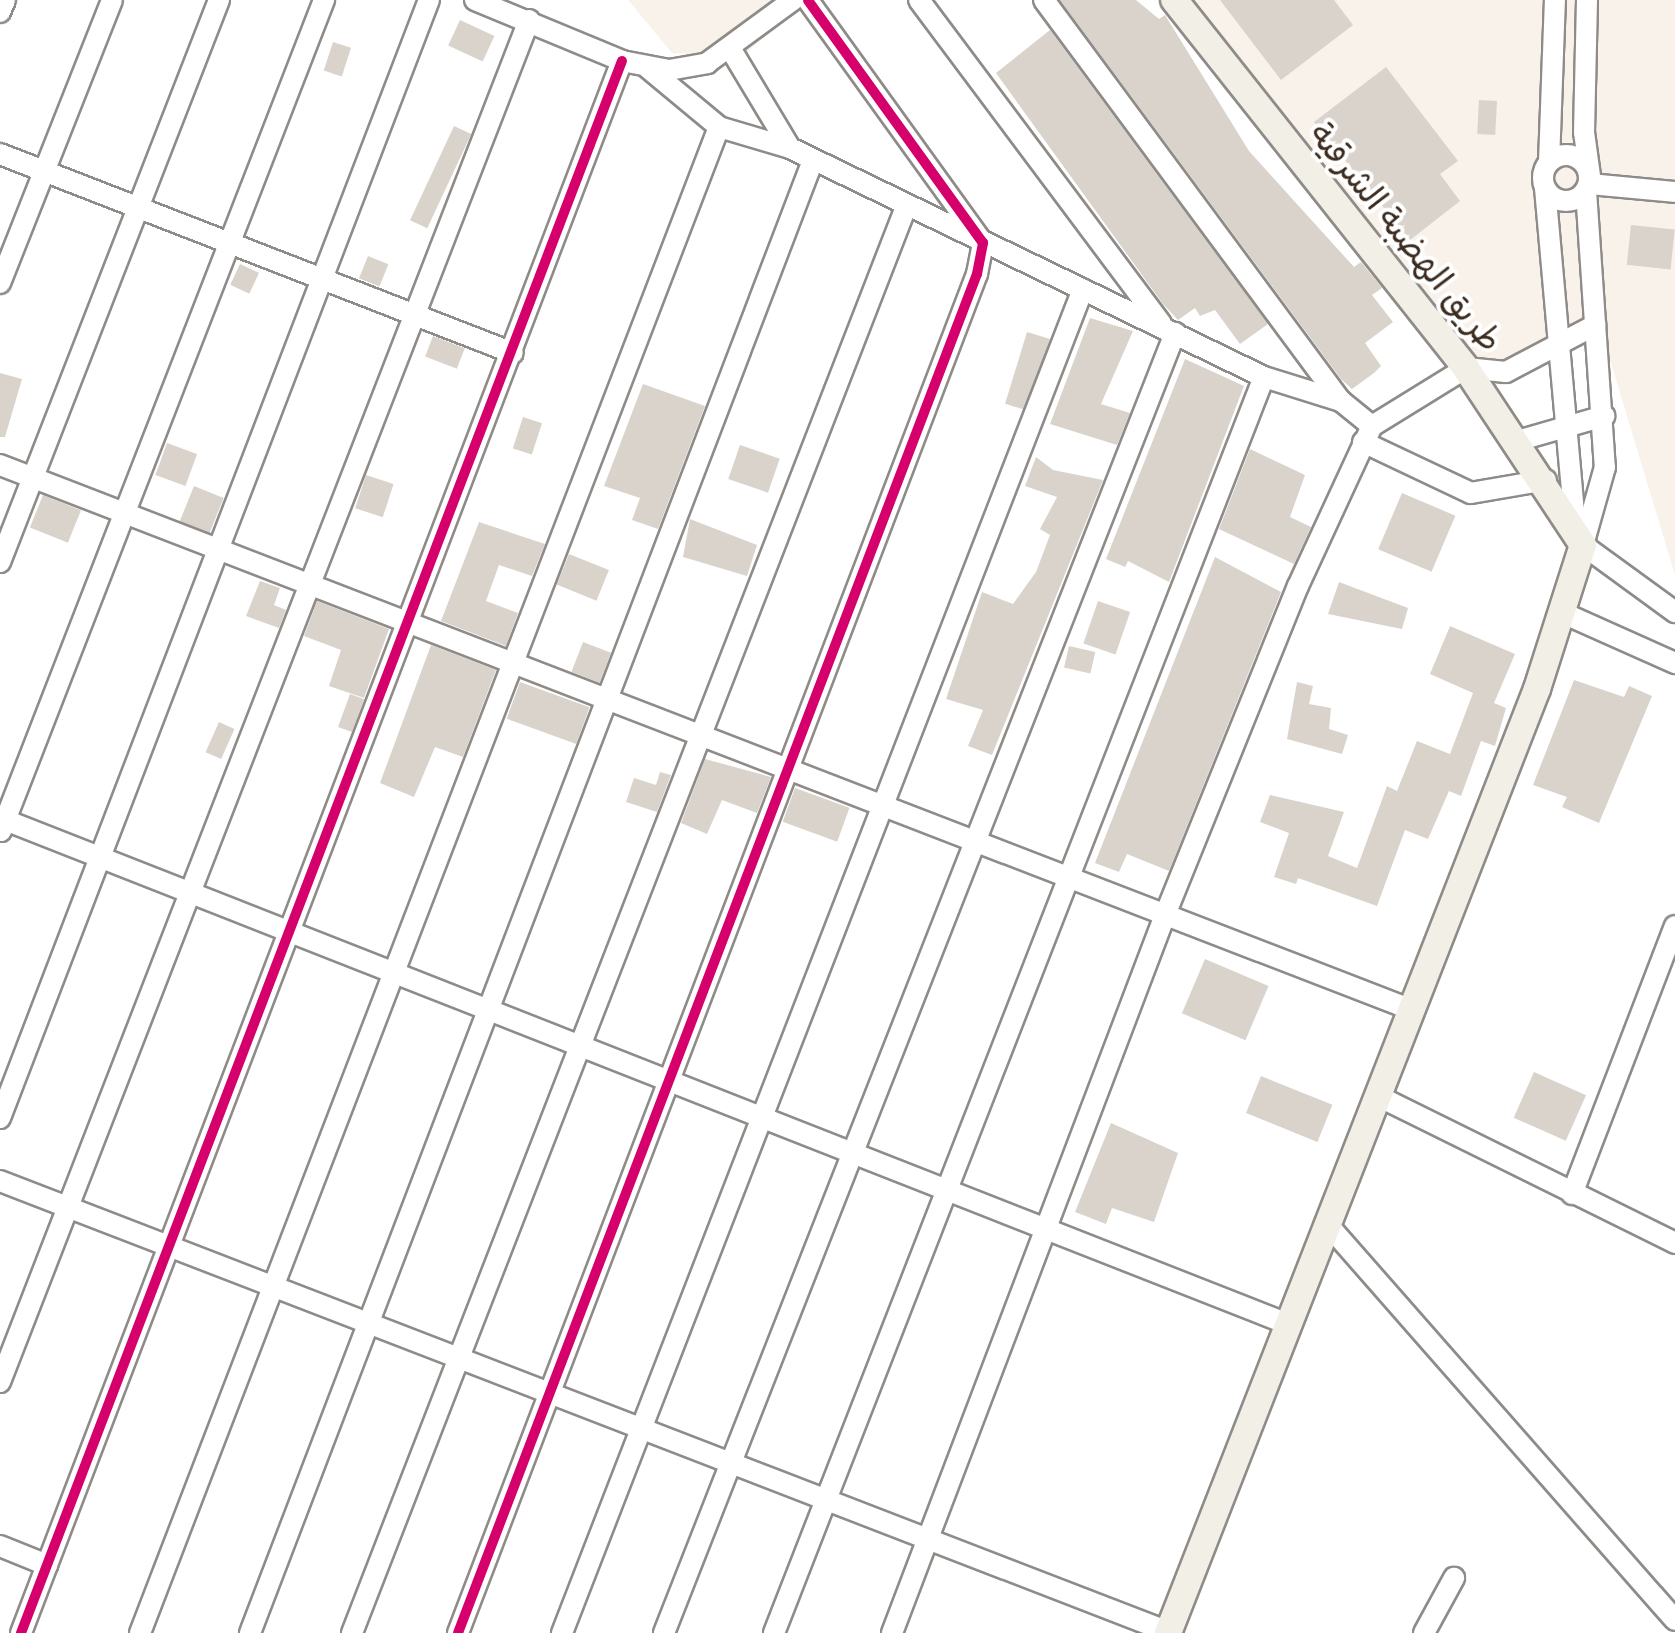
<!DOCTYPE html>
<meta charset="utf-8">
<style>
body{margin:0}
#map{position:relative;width:1675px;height:1633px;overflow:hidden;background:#fff;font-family:Itim,"Playpen Sans Arabic",sans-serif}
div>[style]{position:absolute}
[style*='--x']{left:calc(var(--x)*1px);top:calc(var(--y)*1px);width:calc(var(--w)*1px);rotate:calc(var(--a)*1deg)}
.built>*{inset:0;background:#f8f2eb}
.building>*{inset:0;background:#dad3cb;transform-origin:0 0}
.roads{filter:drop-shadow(2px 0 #8e8b88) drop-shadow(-2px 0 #8e8b88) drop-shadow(0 2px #8e8b88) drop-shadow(0 -2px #8e8b88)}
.minor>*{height:20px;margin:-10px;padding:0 10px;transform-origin:10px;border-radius:10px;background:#fff}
.minor>.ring{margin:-10px;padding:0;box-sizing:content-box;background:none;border:20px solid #fff;border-radius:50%}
.major>*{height:26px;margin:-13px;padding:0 13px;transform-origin:13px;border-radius:13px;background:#f2efe6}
.cycleway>*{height:10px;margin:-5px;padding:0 5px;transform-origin:5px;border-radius:5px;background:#d6006c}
span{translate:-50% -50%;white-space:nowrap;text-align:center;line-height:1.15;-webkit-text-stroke:8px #fff;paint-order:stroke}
.street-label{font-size:34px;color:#3b2a1e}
</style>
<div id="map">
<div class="built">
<i style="clip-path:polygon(628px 0,809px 0,742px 56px,672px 53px)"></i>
<i style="clip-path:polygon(1174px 0,1675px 0,1675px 575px,1594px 307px,1595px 325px,1483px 374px)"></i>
</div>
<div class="building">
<i style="clip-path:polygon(1060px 0,1136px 0,1159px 19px,1165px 15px,1249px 151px,1354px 267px,1361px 262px,1382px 288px,1372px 295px,1393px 322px,1365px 343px,1381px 366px,1374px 373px,1352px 389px,1341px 379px)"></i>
<i style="clip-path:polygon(1220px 0,1334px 0,1353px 25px,1281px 80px)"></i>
<i style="left:460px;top:20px;width:38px;height:28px;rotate:25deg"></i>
<i style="clip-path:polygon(1050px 30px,1268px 324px,1240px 344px,1215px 310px,1200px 316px,1195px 308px,1178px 320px,1163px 304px,996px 73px)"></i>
<i style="left:333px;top:42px;width:19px;height:30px;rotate:18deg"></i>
<i style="clip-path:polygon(1386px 67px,1458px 161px,1440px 174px,1460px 201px,1410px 240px,1314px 122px)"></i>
<i style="left:1479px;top:100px;width:18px;height:34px;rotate:3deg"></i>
<i style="left:454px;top:126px;width:19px;height:104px;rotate:25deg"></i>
<i style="left:1631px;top:225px;width:44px;height:40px;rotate:6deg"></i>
<i style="left:368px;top:256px;width:22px;height:24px;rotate:22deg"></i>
<i style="left:240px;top:264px;width:21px;height:23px;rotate:25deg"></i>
<i style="clip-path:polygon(1090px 318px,1133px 331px,1101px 404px,1130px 413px,1117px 445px,1050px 424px)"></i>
<i style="left:1027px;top:332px;width:24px;height:75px;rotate:17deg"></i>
<i style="left:433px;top:336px;width:34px;height:22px;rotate:21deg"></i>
<i style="clip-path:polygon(1185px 359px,1244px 386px,1169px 582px,1128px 561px,1125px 567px,1106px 559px)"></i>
<i style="clip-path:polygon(0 373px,22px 379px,5px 437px,0 437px)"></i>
<i style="clip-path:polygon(643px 384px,705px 406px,658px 529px,632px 520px,640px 498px,604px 486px)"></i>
<i style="left:523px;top:417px;width:20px;height:33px;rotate:18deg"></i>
<i style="left:167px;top:443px;width:32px;height:34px;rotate:20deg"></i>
<i style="left:740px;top:445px;width:42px;height:36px;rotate:19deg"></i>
<i style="clip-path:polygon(1250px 449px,1305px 475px,1290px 517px,1311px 527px,1294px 564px,1219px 529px)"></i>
<i style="clip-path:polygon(1036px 457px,1053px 470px,1103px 480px,992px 755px,968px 746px,983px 710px,946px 699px,982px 592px,1013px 604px,1036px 572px,1050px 535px,1040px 529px,1057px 497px,1025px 486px)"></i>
<i style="left:366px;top:475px;width:29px;height:35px;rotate:18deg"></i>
<i style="left:194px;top:486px;width:32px;height:38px;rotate:22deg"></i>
<i style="left:1402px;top:493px;width:58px;height:61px;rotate:23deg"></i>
<i style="left:43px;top:495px;width:41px;height:35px;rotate:22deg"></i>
<i style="clip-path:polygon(690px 519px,757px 545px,747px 576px,683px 557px)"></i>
<i style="clip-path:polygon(479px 522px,545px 544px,532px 576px,499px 565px,486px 601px,518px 613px,506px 646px,441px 621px)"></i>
<i style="left:569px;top:554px;width:43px;height:33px;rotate:22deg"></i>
<i style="clip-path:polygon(1215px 557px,1281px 592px,1169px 871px,1127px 854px,1119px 872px,1095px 863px)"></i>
<i style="clip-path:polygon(260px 581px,280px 588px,274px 605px,286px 610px,279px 628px,246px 616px)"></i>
<i style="clip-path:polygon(1339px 582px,1408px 608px,1402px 629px,1328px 614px)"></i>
<i style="clip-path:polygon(317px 601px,389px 629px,364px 698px,329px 686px,341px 650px,304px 636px)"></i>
<i style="left:1098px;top:601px;width:34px;height:45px;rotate:19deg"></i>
<i style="clip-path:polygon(1450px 626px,1515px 654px,1494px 703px,1506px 708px,1495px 746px,1481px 741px,1461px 796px,1449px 791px,1428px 839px,1405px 830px,1377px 906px,1298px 878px,1296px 884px,1274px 877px,1289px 833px,1260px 822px,1270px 795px,1344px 812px,1328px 856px,1357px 868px,1387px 786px,1397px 791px,1417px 741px,1450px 754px,1473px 693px,1430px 674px)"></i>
<i style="left:583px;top:642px;width:30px;height:32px;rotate:21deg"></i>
<i style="clip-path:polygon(431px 645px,496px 670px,463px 757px,435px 747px,414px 797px,380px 783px)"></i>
<i style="left:1069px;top:646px;width:27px;height:22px;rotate:13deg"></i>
<i style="clip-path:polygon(1574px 680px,1624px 697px,1629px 686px,1652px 696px,1599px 823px,1562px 807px,1567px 797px,1533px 785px)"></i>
<i style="left:520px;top:682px;width:74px;height:39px;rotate:20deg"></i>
<i style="clip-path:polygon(1297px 682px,1313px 686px,1309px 704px,1331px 708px,1329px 729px,1348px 735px,1342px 754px,1287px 739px)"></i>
<i style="left:350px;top:694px;width:15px;height:35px;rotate:20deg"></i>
<i style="left:219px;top:722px;width:17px;height:33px;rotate:24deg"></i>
<i style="clip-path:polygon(705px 759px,771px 777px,757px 813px,722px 800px,707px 834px,681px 823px)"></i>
<i style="clip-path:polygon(660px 772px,671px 775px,657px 812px,626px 802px,634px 778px,656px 785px)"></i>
<i style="left:795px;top:788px;width:58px;height:36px;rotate:20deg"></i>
<i style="left:1205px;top:959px;width:69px;height:59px;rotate:23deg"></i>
<i style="left:1534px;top:1072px;width:57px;height:50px;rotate:24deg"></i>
<i style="left:1261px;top:1076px;width:77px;height:40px;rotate:22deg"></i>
<i style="clip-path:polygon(1111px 1123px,1178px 1153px,1154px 1222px,1112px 1208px,1106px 1224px,1075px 1212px)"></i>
</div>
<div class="roads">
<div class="minor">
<i style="--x:475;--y:0;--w:159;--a:22.5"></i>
<i style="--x:622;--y:61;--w:48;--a:10.8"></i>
<i style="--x:669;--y:70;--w:39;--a:-10"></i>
<i style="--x:707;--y:63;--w:107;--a:-36.2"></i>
<i style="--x:919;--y:0;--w:404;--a:53.2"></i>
<i style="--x:1044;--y:0;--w:499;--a:53.5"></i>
<i style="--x:1587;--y:0;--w:132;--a:91.3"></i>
<i style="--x:1584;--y:132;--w:44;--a:82.2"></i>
<i style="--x:0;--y:12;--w:13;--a:-67"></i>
<i style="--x:730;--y:48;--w:117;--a:59"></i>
<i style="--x:648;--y:68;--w:92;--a:39.7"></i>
<i style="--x:719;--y:127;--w:74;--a:16.5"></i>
<i style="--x:790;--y:148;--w:526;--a:25.79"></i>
<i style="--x:1264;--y:377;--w:81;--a:17.3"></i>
<i style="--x:1341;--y:401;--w:40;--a:39"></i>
<i style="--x:1372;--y:426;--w:110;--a:-31.7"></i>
<i style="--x:1466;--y:368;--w:40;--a:5.7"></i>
<i style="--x:1506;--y:372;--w:101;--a:-27.8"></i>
<i style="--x:0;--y:154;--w:550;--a:21.2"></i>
<i class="ring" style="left:1543px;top:155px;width:26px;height:26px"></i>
<i style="--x:1549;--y:162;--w:162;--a:-87.9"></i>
<i style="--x:1589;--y:184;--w:86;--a:5.3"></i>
<i style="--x:1545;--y:188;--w:336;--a:84.9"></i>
<i style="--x:1586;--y:191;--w:277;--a:86.1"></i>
<i style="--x:1605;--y:467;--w:81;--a:105.8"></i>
<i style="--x:1583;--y:545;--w:114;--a:36.1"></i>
<i style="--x:0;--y:283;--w:304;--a:-68.4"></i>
<i style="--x:1517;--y:441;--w:91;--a:-16"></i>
<i style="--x:1363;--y:442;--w:119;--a:25.3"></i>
<i style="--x:1471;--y:493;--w:76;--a:-9.8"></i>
<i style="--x:0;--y:465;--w:1511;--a:21.1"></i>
<i style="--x:0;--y:562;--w:603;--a:-68.71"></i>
<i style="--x:1563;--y:613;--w:123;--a:24.1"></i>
<i style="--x:0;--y:818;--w:1384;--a:21.45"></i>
<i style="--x:1;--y:831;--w:892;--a:-68.76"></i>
<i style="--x:1376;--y:1095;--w:334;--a:26.3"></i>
<i style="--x:0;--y:1118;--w:1197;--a:-69.01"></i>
<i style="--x:0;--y:1181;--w:1253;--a:21.1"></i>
<i style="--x:1572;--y:1194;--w:287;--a:-69"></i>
<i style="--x:1329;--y:1226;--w:524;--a:48.71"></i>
<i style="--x:0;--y:1382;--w:1461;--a:-68.77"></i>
<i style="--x:0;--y:1546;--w:51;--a:22"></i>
<i style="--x:21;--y:1633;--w:1683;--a:-69.08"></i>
<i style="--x:140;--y:1633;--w:1613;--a:-68.97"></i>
<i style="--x:250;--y:1633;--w:1574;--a:-69.08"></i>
<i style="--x:352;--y:1633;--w:1530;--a:-68.77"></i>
<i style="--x:458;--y:1633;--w:1455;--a:-69.1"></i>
<i style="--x:977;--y:274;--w:32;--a:-79"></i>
<i style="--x:983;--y:243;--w:299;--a:-125.8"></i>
<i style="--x:562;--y:1633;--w:1441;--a:-68.81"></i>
<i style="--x:664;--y:1633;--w:1397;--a:-68.54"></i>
<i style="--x:774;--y:1633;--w:1348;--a:-68.69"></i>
<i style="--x:892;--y:1633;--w:768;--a:-69.18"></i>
<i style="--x:1165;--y:915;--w:355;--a:-68"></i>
<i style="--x:1298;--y:586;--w:176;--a:-65.2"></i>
<i style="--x:1424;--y:1633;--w:63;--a:-61.4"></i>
</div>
<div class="major">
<i style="--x:1168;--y:1633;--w:1014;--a:-68.65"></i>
<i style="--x:1537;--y:689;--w:151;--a:-72.3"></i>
<i style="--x:1583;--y:545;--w:212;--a:-123.5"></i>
<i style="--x:1466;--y:368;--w:470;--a:-128.4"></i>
</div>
</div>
<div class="cycleway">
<i style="--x:21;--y:1633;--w:1683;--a:-69.08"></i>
<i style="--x:458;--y:1633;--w:1455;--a:-69.1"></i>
<i style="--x:977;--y:274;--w:32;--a:-79"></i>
<i style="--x:983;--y:243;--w:299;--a:-125.8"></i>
</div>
<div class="street-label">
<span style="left:1406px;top:237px;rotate:51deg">طريق الهضبة الشرقية</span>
</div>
</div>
